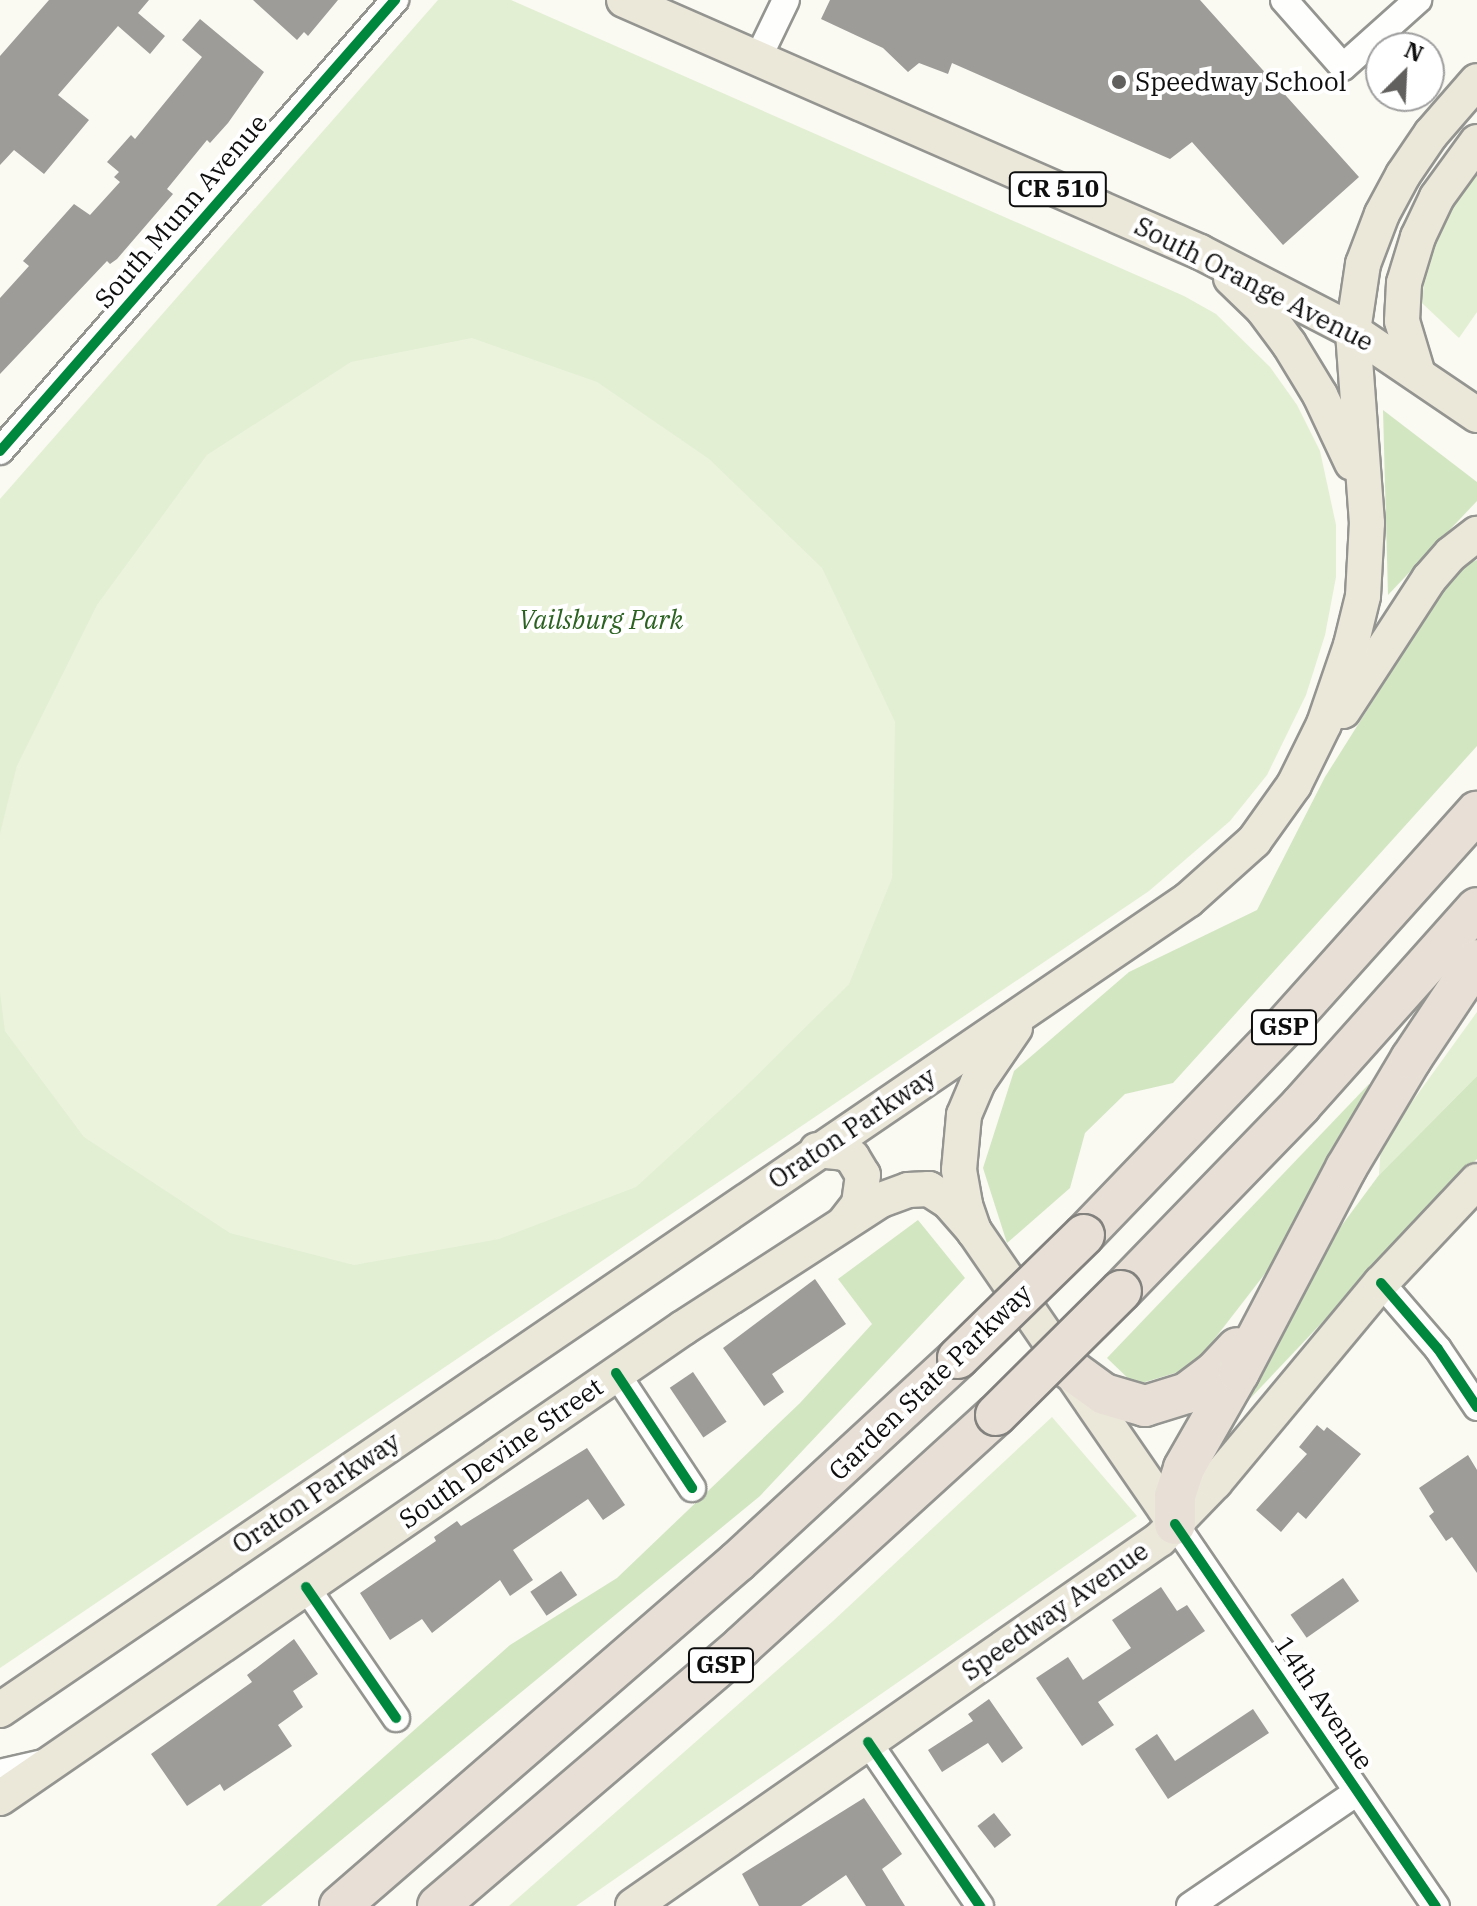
<!DOCTYPE html>
<style>
body{margin:0}
#map{position:relative;width:1477px;height:1906px;overflow:hidden;background:#faf9f2;font-family:"IBM Plex Serif",serif}
div>[style]{position:absolute}
[style*='--x']{left:calc(var(--x)*1px);top:calc(var(--y)*1px);width:calc(var(--w)*1px);rotate:calc(var(--a)*1deg)}
.green>*{inset:0;background:#e2efd3}
.forest>*{inset:0;background:#d2e6c2}
.pitch>*{inset:0;background:#ecf3dd}
.building>*{inset:0;background:#9e9c98;transform-origin:0 0}
.roads{filter:drop-shadow(2px 0 #949491) drop-shadow(-2px 0 #949491) drop-shadow(0 2px #949491) drop-shadow(0 -2px #949491)}
.minor>*{height:26px;margin:-13px;padding:0 13px;transform-origin:13px;border-radius:13px;background:#fefefd}
.major>*{height:34px;margin:-17px;padding:0 17px;transform-origin:17px;border-radius:17px;background:#ebe8da}
.highway>*{height:40px;margin:-20px;padding:0 20px;transform-origin:20px;border-radius:20px;background:#e8e0d6}
.bridges{filter:drop-shadow(2px 0 #82817e) drop-shadow(-2px 0 #82817e) drop-shadow(0 2px #82817e) drop-shadow(0 -2px #82817e)}
.highway-bridge>*{height:40px;margin:-20px;padding:0 20px;transform-origin:20px;border-radius:20px;background:#e8e0d6}
.cycleway>*{height:10px;margin:-5px;padding:0 5px;transform-origin:5px;border-radius:5px;background:#00873e}
.dots>*{width:22px;height:22px;translate:-50% -50%;box-sizing:border-box;border:4px solid #fff;border-radius:50%}
span{translate:-50% -50%;white-space:nowrap;text-align:center;line-height:1.15;-webkit-text-stroke:8px #fff;paint-order:stroke}
.shield-label span{padding:2px 6px;background:#fff;border:2px solid;border-radius:6px;-webkit-text-stroke-width:0}
.shield-label{font-size:24px;color:#0e0e0e;font-weight:700}
.poi-label{font-size:26px;color:#0e0e0e}
.left{translate:0 -50%;text-align:left}
.street-label{font-size:26px;color:#0e0e0e}
.park-label{font-size:26px;color:#2b6221;font-style:italic}
.north{position:absolute;left:1365px;top:32px;width:80px;height:80px;box-sizing:border-box;background:#fff;border:2px solid #9f9f9f;border-radius:50%;rotate:24deg;font-size:22px;font-weight:700;line-height:32px;text-align:center;color:#0e0e0e}
.north::after{content:'';display:block;margin:auto;width:28px;height:36px;background:#61605e;clip-path:polygon(50% 0,100% 100%,50% 72%,0 100%)}
</style>
<div id="map">
<div class="green">
<i style="clip-path:polygon(438px 0,511px 0,1184px 296px,1216px 314px,1270px 367px,1297px 405px,1320px 451px,1336px 525px,1336px 577px,1325px 635px,1306px 695px,1267px 775px,1230px 821px,1149px 891px,0 1668px,0 499px)"></i>
<i style="clip-path:polygon(1477px 160px,1477px 312px,1459px 338px,1422px 303px,1427px 249px)"></i>
<i style="clip-path:polygon(1477px 1012px,1477px 1076px,1379px 1175px,1381px 1145px)"></i>
<i style="clip-path:polygon(1052px 1417px,1137px 1516px,576px 1906px,509px 1906px,832px 1622px)"></i>
</div>
<div class="forest">
<i style="clip-path:polygon(1383px 410px,1477px 482px,1477px 501px,1388px 595px)"></i>
<i style="clip-path:polygon(1477px 560px,1477px 746px,1173px 1083px,1125px 1094px,1085px 1133px,1070px 1188px,1007px 1243px,983px 1168px,1014px 1071px,1129px 972px,1257px 910px,1325px 777px,1456px 569px)"></i>
<i style="clip-path:polygon(1477px 1076px,1477px 1159px,1243px 1406px,1325px 1248px,1379px 1175px)"></i>
<i style="clip-path:polygon(1369px 1084px,1374px 1096px,1281px 1253px,1192px 1368px,1135px 1385px,1107px 1358px)"></i>
<i style="clip-path:polygon(918px 1220px,965px 1278px,760px 1496px,261px 1906px,216px 1906px,510px 1645px,617px 1578px,800px 1403px,872px 1324px,838px 1279px)"></i>
</div>
<div class="pitch">
<i style="clip-path:polygon(472px 338px,597px 382px,709px 459px,822px 568px,895px 722px,892px 878px,849px 984px,743px 1089px,636px 1187px,499px 1239px,354px 1265px,230px 1233px,84px 1137px,5px 1031px,0 992px,0 834px,17px 766px,97px 605px,207px 455px,351px 362px)"></i>
</div>
<div class="building">
<i style="clip-path:polygon(49px 0,149px 0,138px 13px,165px 36px,150px 54px,118px 26px,58px 95px,89px 120px,44px 174px,14px 150px,0 165px,0 56px)"></i>
<i style="clip-path:polygon(253px 0,338px 0,308px 36px,304px 32px,297px 40px)"></i>
<i style="clip-path:polygon(830px 0,1200px 0,1359px 177px,1283px 245px,1192px 142px,1170px 159px,952px 63px,948px 74px,919px 63px,908px 72px,883px 48px,821px 19px)"></i>
<i style="clip-path:polygon(200px 19px,264px 72px,228px 123px,210px 143px,207px 140px,167px 189px,173px 194px,117px 259px,110px 264px,107px 261px,0 374px,0 298px,29px 266px,23px 261px,74px 204px,90px 215px,120px 182px,114px 177px,119px 172px,107px 162px,131px 135px,135px 139px,202px 57px,182px 40px)"></i>
<i style="clip-path:polygon(815px 1279px,846px 1324px,772px 1374px,784px 1392px,764px 1406px,723px 1348px)"></i>
<i style="left:693px;top:1372px;width:60px;height:28px;rotate:56deg"></i>
<i style="clip-path:polygon(1317px 1425px,1324px 1431px,1327px 1427px,1361px 1454px,1306px 1519px,1298px 1512px,1281px 1532px,1256px 1510px,1307px 1454px,1299px 1447px)"></i>
<i style="clip-path:polygon(587px 1448px,625px 1505px,603px 1520px,588px 1499px,513px 1550px,533px 1580px,510px 1596px,500px 1580px,432px 1633px,422px 1619px,390px 1640px,360px 1593px,436px 1541px,434px 1537px,457px 1521px,461px 1526px)"></i>
<i style="clip-path:polygon(1468px 1455px,1477px 1470px,1477px 1573px,1452px 1537px,1446px 1541px,1429px 1516px,1434px 1512px,1419px 1488px)"></i>
<i style="left:561px;top:1571px;width:29px;height:37px;rotate:56deg"></i>
<i style="left:1343px;top:1578px;width:28px;height:64px;rotate:55deg"></i>
<i style="clip-path:polygon(1161px 1587px,1177px 1611px,1187px 1605px,1205px 1631px,1098px 1702px,1114px 1725px,1082px 1746px,1036px 1678px,1068px 1657px,1083px 1680px,1131px 1648px,1112px 1620px)"></i>
<i style="clip-path:polygon(294px 1639px,318px 1674px,293px 1691px,303px 1707px,278px 1725px,292px 1746px,224px 1791px,220px 1784px,187px 1806px,151px 1754px,252px 1682px,247px 1675px)"></i>
<i style="clip-path:polygon(989px 1699px,1023px 1748px,1002px 1763px,988px 1743px,942px 1772px,928px 1750px,973px 1721px,968px 1714px)"></i>
<i style="clip-path:polygon(1253px 1709px,1269px 1733px,1168px 1799px,1135px 1749px,1157px 1734px,1175px 1761px)"></i>
<i style="clip-path:polygon(864px 1798px,902px 1854px,882px 1869px,905px 1906px,866px 1906px,846px 1875px,801px 1906px,759px 1906px,742px 1874px)"></i>
<i style="left:994px;top:1813px;width:28px;height:21px;rotate:52deg"></i>
</div>
<div class="roads">
<div class="minor">
<i style="--x:1284;--y:0;--w:89;--a:48.6"></i>
<i style="--x:1343;--y:67;--w:101;--a:-41.8"></i>
<i style="--x:758;--y:58;--w:64;--a:-64.2"></i>
<i style="--x:0;--y:451;--w:600;--a:-48.79"></i>
<i style="--x:1381;--y:1283;--w:87;--a:49.2"></i>
<i style="--x:1438;--y:1349;--w:70;--a:56.1"></i>
<i style="--x:616;--y:1373;--w:138;--a:56.5"></i>
<i style="--x:1175;--y:1524;--w:463;--a:55.7"></i>
<i style="--x:306;--y:1587;--w:159;--a:55.5"></i>
<i style="--x:868;--y:1742;--w:199;--a:55.7"></i>
<i style="--x:0;--y:1773;--w:44;--a:-13.1"></i>
<i style="--x:1190;--y:1906;--w:202;--a:-34.3"></i>
</div>
<div class="major">
<i style="--x:624;--y:0;--w:629;--a:23.63"></i>
<i style="--x:1200;--y:252;--w:172;--a:27.3"></i>
<i style="--x:1353;--y:331;--w:150;--a:34.1"></i>
<i style="--x:1231;--y:278;--w:45;--a:44.1"></i>
<i style="--x:1263;--y:309;--w:44;--a:53.4"></i>
<i style="--x:1289;--y:344;--w:60;--a:58.7"></i>
<i style="--x:1320;--y:395;--w:75;--a:64.8"></i>
<i style="--x:1417;--y:371;--w:52;--a:-106.7"></i>
<i style="--x:1402;--y:321;--w:38;--a:-87"></i>
<i style="--x:1404;--y:283;--w:48;--a:-73.1"></i>
<i style="--x:1418;--y:237;--w:44;--a:-64.6"></i>
<i style="--x:1437;--y:197;--w:68;--a:-54"></i>
<i style="--x:1343;--y:711;--w:158;--a:-56.9"></i>
<i style="--x:1429;--y:579;--w:33;--a:-49"></i>
<i style="--x:1451;--y:554;--w:33;--a:-38"></i>
<i style="--x:1015;--y:1028;--w:65;--a:124.4"></i>
<i style="--x:978;--y:1082;--w:36;--a:113"></i>
<i style="--x:964;--y:1115;--w:55;--a:95.2"></i>
<i style="--x:959;--y:1170;--w:36;--a:80"></i>
<i style="--x:965;--y:1205;--w:28;--a:71"></i>
<i style="--x:974;--y:1231;--w:355;--a:55.5"></i>
<i style="--x:817;--y:1150;--w:27;--a:6"></i>
<i style="--x:844;--y:1153;--w:9;--a:27"></i>
<i style="--x:852;--y:1157;--w:21;--a:59"></i>
<i style="--x:863;--y:1175;--w:29;--a:98"></i>
<i style="--x:859;--y:1204;--w:24;--a:128"></i>
<i style="--x:0;--y:1710;--w:1438;--a:-34.29"></i>
<i style="--x:1188;--y:900;--w:89;--a:-41.8"></i>
<i style="--x:1254;--y:841;--w:69;--a:-54.5"></i>
<i style="--x:1294;--y:785;--w:68;--a:-63.8"></i>
<i style="--x:1324;--y:724;--w:83;--a:-71.1"></i>
<i style="--x:1351;--y:645;--w:50;--a:-76.2"></i>
<i style="--x:1363;--y:596;--w:73;--a:-86.9"></i>
<i style="--x:1367;--y:523;--w:193;--a:-94.2"></i>
<i style="--x:1353;--y:331;--w:68;--a:-81.5"></i>
<i style="--x:1363;--y:264;--w:53;--a:-69.2"></i>
<i style="--x:1382;--y:214;--w:44;--a:-61.7"></i>
<i style="--x:1403;--y:175;--w:50;--a:-55.7"></i>
<i style="--x:1431;--y:134;--w:70;--a:-49"></i>
<i style="--x:0;--y:1798;--w:829;--a:-34.53"></i>
<i style="--x:683;--y:1328;--w:236;--a:-32.9"></i>
<i style="--x:881;--y:1200;--w:29;--a:-20"></i>
<i style="--x:908;--y:1190;--w:21;--a:-3"></i>
<i style="--x:929;--y:1189;--w:24;--a:33"></i>
<i style="--x:949;--y:1202;--w:38;--a:49"></i>
<i style="--x:633;--y:1906;--w:642;--a:-34.85"></i>
<i style="--x:1160;--y:1539;--w:79;--a:-46"></i>
<i style="--x:1215;--y:1482;--w:259;--a:-50.2"></i>
<i style="--x:1381;--y:1283;--w:140;--a:-46.7"></i>
</div>
<div class="highway">
<i style="--x:1084;--y:1235;--w:286;--a:-46.1"></i>
<i style="--x:1282;--y:1029;--w:292;--a:-48.1"></i>
<i style="--x:1121;--y:1291;--w:259;--a:-45.9"></i>
<i style="--x:1301;--y:1105;--w:264;--a:-48.2"></i>
<i style="--x:1071;--y:1370;--w:41;--a:36"></i>
<i style="--x:1104;--y:1394;--w:43;--a:16.3"></i>
<i style="--x:1145;--y:1406;--w:44;--a:-17.2"></i>
<i style="--x:1187;--y:1393;--w:34;--a:-37"></i>
<i style="--x:1214;--y:1373;--w:34;--a:-47"></i>
<i style="--x:1175;--y:1524;--w:28;--a:-90"></i>
<i style="--x:1175;--y:1496;--w:29;--a:-72"></i>
<i style="--x:1184;--y:1468;--w:111;--a:-60.2"></i>
<i style="--x:1239;--y:1372;--w:230;--a:-62.3"></i>
<i style="--x:1346;--y:1168;--w:127;--a:-59.2"></i>
<i style="--x:1411;--y:1059;--w:119;--a:-56.3"></i>
<i style="--x:340;--y:1906;--w:525;--a:-40.91"></i>
<i style="--x:737;--y:1562;--w:301;--a:-42.7"></i>
<i style="--x:438;--y:1906;--w:400;--a:-40.5"></i>
<i style="--x:742;--y:1646;--w:343;--a:-42.3"></i>
</div>
</div>
<div class="bridges">
<div class="highway-bridge">
<i style="--x:958;--y:1358;--w:176;--a:-44.3"></i>
<i style="--x:996;--y:1415;--w:176;--a:-44.8"></i>
</div>
</div>
<div class="cycleway">
<i style="--x:0;--y:451;--w:600;--a:-48.79"></i>
<i style="--x:1381;--y:1283;--w:87;--a:49.2"></i>
<i style="--x:1438;--y:1349;--w:70;--a:56.1"></i>
<i style="--x:616;--y:1373;--w:138;--a:56.5"></i>
<i style="--x:1175;--y:1524;--w:463;--a:55.7"></i>
<i style="--x:306;--y:1587;--w:159;--a:55.5"></i>
<i style="--x:868;--y:1742;--w:199;--a:55.7"></i>
</div>
<div class="dots">
<i style="left:1119px;top:82px;background:#61605e"></i>
</div>
<div class="shield-label">
<span style="left:1058px;top:189px">CR 510</span>
<span style="left:1284px;top:1027px">GSP</span>
<span style="left:721px;top:1665px">GSP</span>
</div>
<div class="poi-label">
<span class="left" style="left:1135px;top:82px">Speedway School</span>
</div>
<div class="street-label">
<span style="left:181px;top:211px;rotate:-49deg">South Munn Avenue</span>
<span style="left:1254px;top:284px;rotate:27deg">South Orange Avenue</span>
<span style="left:852px;top:1128px;rotate:-34deg">Oraton Parkway</span>
<span style="left:930px;top:1382px;rotate:-44deg">Garden State Parkway</span>
<span style="left:501px;top:1453px;rotate:-35deg">South Devine Street</span>
<span style="left:316px;top:1493px;rotate:-34deg">Oraton Parkway</span>
<span style="left:1055px;top:1611px;rotate:-35deg">Speedway Avenue</span>
<span style="left:1324px;top:1703px;rotate:56deg">14th Avenue</span>
</div>
<div class="park-label">
<span style="left:601px;top:620px">Vailsburg Park</span>
</div>
<div class="north">N</div>
</div>
